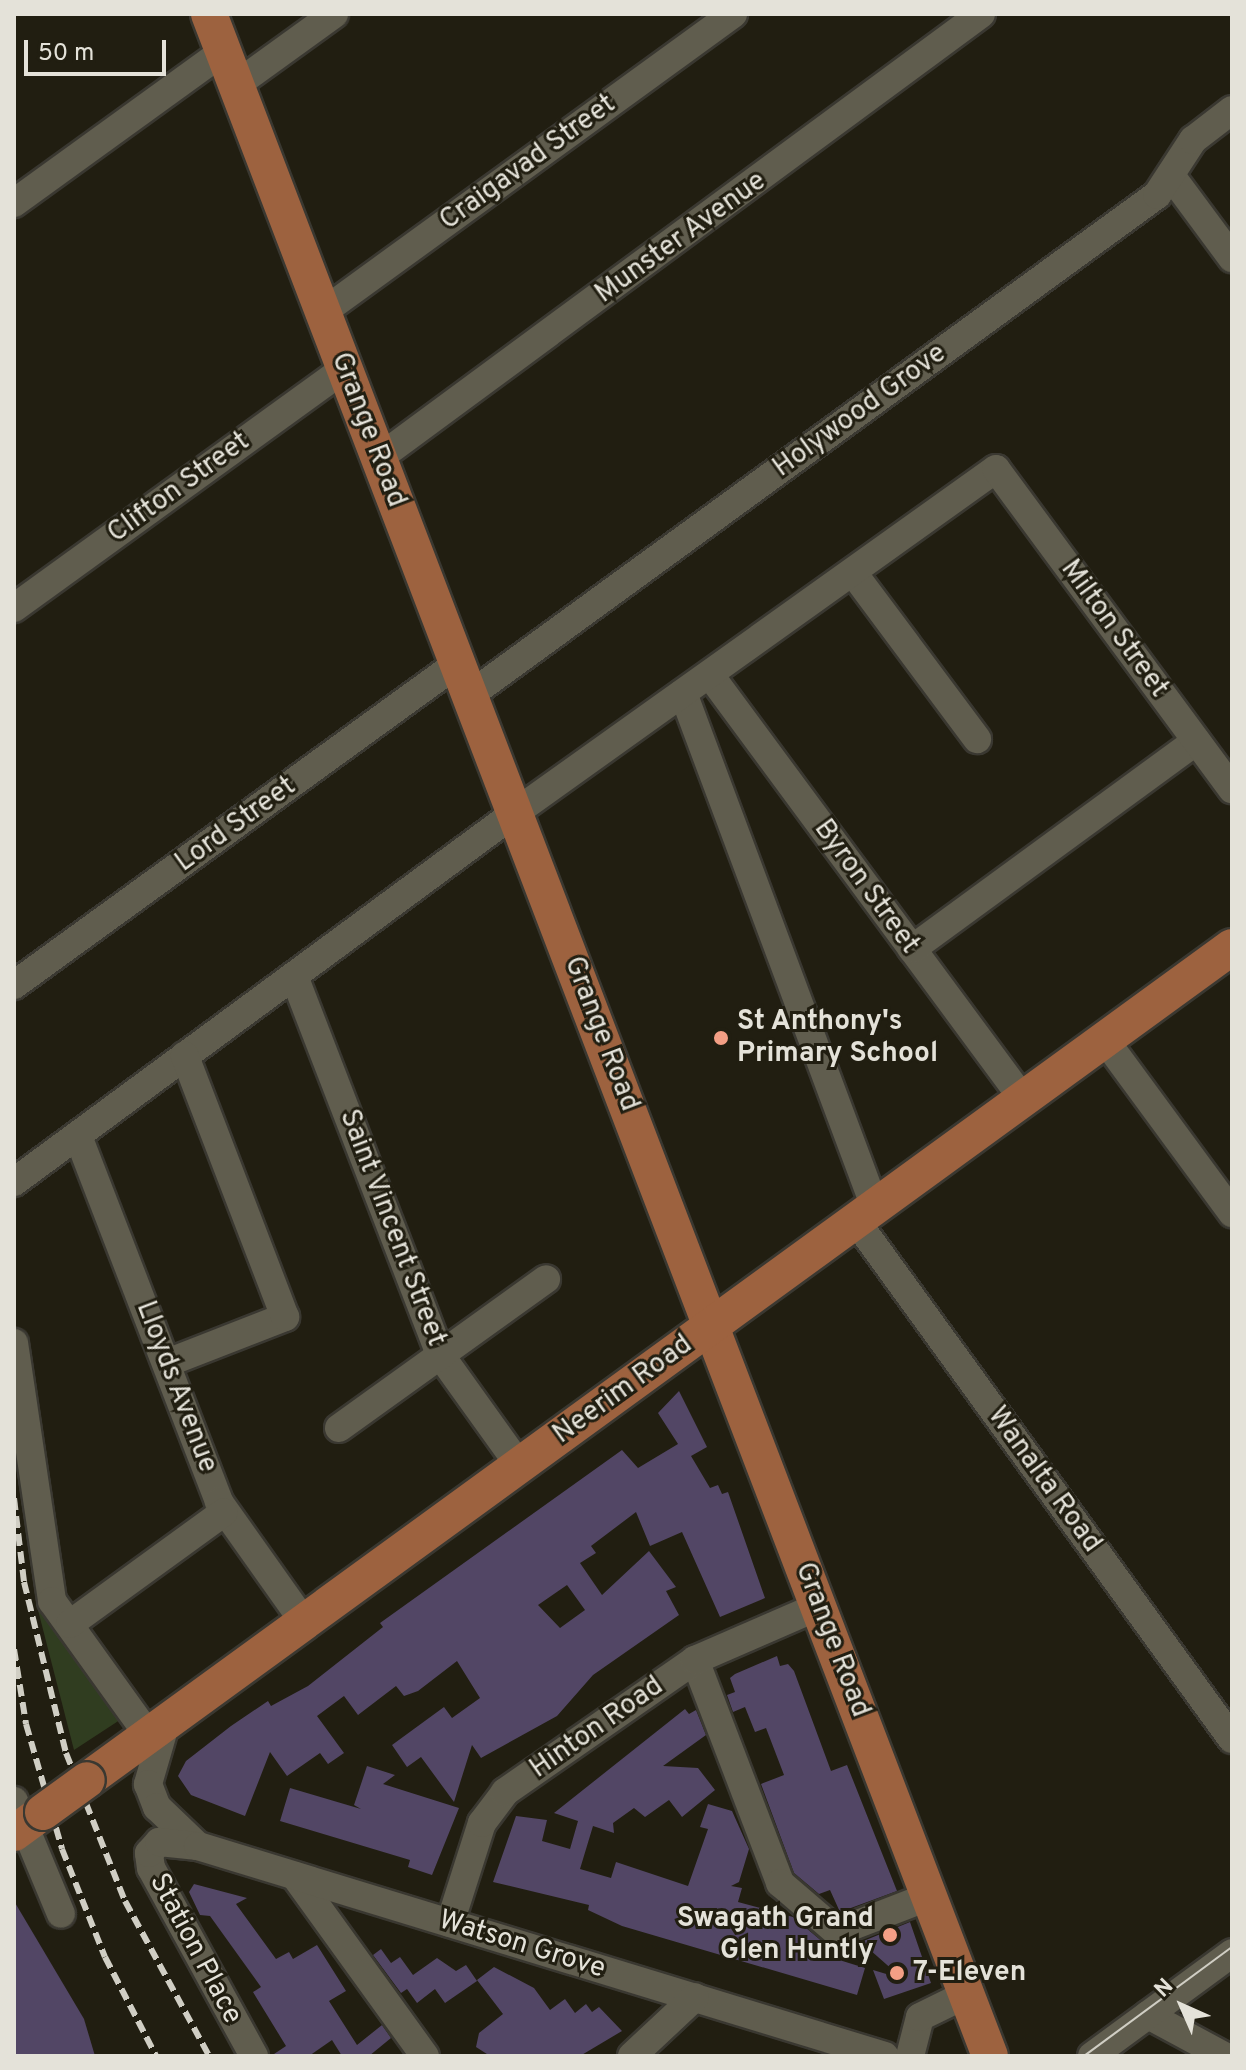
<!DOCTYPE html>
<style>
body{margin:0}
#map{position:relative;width:1246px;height:2070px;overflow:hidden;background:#211e11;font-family:Overpass,sans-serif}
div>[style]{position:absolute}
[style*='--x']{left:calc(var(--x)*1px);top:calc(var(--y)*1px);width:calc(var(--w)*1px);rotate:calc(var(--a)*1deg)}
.green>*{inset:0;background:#303d20}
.building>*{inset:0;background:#524665}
.roads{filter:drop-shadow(2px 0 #3a3831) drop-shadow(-2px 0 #3a3831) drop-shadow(0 2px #3a3831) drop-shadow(0 -2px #3a3831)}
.minor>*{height:28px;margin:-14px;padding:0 14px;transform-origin:14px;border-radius:14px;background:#605d4e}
.major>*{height:36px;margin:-18px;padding:0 18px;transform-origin:18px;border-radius:18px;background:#9d623f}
.tram>*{height:2px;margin:-1px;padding:0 1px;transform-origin:1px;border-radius:1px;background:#d0cec4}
.rail>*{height:6px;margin-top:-3px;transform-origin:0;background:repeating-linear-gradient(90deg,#d0cec4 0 12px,transparent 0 18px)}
.bridges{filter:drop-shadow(2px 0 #3a3831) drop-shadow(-2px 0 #3a3831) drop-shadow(0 2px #3a3831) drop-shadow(0 -2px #3a3831)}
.major-bridge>*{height:36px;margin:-18px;padding:0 18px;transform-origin:18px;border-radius:18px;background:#9d623f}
.dots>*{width:22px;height:22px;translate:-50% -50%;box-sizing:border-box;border:4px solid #211e11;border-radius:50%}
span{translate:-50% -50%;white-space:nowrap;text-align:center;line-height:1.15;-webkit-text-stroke:6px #211e11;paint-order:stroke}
.street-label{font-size:28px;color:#e4e2d9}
.poi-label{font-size:28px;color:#e4e2d9;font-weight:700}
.left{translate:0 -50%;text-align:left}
.right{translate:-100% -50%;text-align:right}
.frame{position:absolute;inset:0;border:16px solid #e4e2d9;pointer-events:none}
.north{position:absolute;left:1142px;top:1966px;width:80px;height:80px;-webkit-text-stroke:6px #211e11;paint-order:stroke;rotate:315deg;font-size:22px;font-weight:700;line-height:32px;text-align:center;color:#e4e2d9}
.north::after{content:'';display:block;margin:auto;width:28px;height:36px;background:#e4e2d9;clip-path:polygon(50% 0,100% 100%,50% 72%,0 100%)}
.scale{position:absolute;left:24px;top:40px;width:142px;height:36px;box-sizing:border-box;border:4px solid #e4e2d9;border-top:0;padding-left:10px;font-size:24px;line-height:28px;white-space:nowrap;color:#e4e2d9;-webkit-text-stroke:6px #211e11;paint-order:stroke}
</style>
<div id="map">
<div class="green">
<i style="clip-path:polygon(50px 1606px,129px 1714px,74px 1750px,38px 1610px)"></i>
</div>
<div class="building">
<i style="clip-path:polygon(evenodd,679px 1391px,707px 1447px,691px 1456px,710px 1488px,718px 1485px,722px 1494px,728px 1492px,765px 1598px,720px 1617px,682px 1532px,650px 1546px,636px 1512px,591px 1546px,596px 1553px,580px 1563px,602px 1595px,649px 1551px,676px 1587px,666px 1591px,679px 1615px,593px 1675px,557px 1716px,481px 1758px,472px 1745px,454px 1802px,421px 1757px,407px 1767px,392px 1745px,444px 1707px,452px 1718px,480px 1698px,457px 1661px,418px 1691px,404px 1696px,396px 1686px,358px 1715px,344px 1696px,317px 1716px,344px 1753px,328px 1764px,320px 1753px,287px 1776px,270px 1752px,245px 1816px,191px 1795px,178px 1776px,186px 1761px,231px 1726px,268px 1701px,271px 1706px,308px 1686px,383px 1627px,380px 1623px,622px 1450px,638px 1468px,678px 1444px,658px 1413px,679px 1391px,567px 1585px,585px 1610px,560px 1628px,538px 1605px,567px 1585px)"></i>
<i style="clip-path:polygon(777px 1656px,780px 1666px,788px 1664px,794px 1671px,831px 1771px,847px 1765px,897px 1891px,840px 1912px,830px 1890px,819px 1894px,794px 1873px,761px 1784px,784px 1775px,766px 1728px,755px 1732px,745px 1707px,733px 1712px,727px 1695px,735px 1692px,730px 1678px,735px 1674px)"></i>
<i style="clip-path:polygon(685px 1709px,689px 1714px,696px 1710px,706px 1735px,663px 1766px,698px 1768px,715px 1790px,682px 1817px,669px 1800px,645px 1817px,634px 1808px,613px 1823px,614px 1833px,593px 1826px,580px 1869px,611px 1878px,616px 1862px,688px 1886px,708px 1829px,700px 1827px,708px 1804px,732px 1811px,749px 1849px,739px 1882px,731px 1886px,742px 1888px,738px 1902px,793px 1917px,824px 1943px,820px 1954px,865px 1968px,857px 1995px,622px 1926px,588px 1910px,589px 1905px,493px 1882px,516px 1816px,547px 1820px,542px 1841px,570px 1849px,578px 1821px,554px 1813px)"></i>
<i style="clip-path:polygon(367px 1766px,395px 1775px,383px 1784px,459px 1808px,432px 1875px,408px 1867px,410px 1860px,280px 1821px,290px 1788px,361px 1809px,354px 1805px)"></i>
<i style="clip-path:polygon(194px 1884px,247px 1898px,236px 1904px,276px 1959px,289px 1952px,293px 1959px,317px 1945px,346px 1991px,329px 2001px,357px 2045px,382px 2025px,391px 2038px,369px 2056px,342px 2056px,332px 2040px,309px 2056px,271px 2056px,286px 2046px,253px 1992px,261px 1987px,210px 1916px,200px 1915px,189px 1892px)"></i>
<i style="clip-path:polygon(14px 1901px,84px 2019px,95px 2056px,14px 2056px)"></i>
<i style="clip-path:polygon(910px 1922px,931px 1983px,884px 1999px,873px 1970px,903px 1979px,861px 1942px)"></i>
<i style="clip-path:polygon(381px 1949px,391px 1963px,400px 1957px,413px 1975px,437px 1958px,456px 1971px,466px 1965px,477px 1981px,445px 2003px,435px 1989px,417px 2003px,407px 1989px,401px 1993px,373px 1955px)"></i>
<i style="clip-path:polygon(494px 1967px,534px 1988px,550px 2010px,565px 1999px,575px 2013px,586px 2004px,592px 2012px,599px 2007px,622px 2031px,580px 2056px,490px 2056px,476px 2047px,479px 2033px,503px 2014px,477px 1980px)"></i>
</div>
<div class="roads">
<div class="minor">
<i style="--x:236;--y:85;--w:121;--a:-35.9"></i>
<i style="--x:1172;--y:177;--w:101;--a:53.5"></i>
<i style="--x:14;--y:203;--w:259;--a:-35.9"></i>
<i style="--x:323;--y:312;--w:507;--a:-36.01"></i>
<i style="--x:379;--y:458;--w:748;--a:-36.41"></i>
<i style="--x:854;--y:574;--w:206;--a:53.3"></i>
<i style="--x:14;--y:608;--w:409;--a:-35.9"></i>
<i style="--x:710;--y:675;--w:527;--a:53.56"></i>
<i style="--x:683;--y:693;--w:549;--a:69.52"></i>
<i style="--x:470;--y:695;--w:850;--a:-36.05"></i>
<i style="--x:1157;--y:195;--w:66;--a:-56.8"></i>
<i style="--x:1193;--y:140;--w:49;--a:-37.6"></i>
<i style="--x:912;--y:949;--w:352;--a:-36.2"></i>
<i style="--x:294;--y:976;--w:407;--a:68.9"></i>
<i style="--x:441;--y:1356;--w:134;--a:54.4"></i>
<i style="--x:14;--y:985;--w:548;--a:-35.95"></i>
<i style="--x:1105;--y:1040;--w:215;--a:53.7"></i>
<i style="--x:78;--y:1136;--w:392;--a:68.9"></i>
<i style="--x:219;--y:1502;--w:147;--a:54.7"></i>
<i style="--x:14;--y:1182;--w:624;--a:-36.39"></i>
<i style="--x:516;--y:812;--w:590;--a:-35.55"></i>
<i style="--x:996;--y:469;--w:398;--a:53.6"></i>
<i style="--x:856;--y:1221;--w:640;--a:54.03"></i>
<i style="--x:14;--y:1343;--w:261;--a:81.6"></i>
<i style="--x:52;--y:1601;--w:153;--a:54.3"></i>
<i style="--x:167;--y:1363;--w:127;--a:-21.3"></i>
<i style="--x:285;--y:1317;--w:280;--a:-111"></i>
<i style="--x:339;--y:1428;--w:255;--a:-35.7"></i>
<i style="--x:70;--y:1624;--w:190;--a:-36"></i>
<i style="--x:695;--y:1660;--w:239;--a:69.1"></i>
<i style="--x:780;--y:1883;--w:75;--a:40.7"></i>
<i style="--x:837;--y:1932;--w:100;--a:-21.2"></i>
<i style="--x:166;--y:1722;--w:65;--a:106.2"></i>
<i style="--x:148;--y:1784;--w:25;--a:69"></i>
<i style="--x:157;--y:1807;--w:57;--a:43.6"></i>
<i style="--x:14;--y:1801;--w:122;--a:67.4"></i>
<i style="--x:295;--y:1876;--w:222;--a:54.2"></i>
<i style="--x:450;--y:1923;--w:105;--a:-72.3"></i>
<i style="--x:482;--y:1823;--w:39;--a:-53"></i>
<i style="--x:505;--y:1792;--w:231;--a:-34.8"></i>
<i style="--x:695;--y:1660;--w:135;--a:-23.5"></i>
<i style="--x:1148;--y:2015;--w:86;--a:28.3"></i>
<i style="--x:254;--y:2056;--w:214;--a:-118.7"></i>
<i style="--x:151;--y:1868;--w:15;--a:-98"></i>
<i style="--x:149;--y:1853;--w:15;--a:-48"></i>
<i style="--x:159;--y:1842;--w:39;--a:6"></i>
<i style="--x:198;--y:1846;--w:718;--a:17"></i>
<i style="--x:632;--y:2056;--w:86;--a:-43.1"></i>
<i style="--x:910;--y:2056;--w:40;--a:-75.6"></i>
<i style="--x:920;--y:2017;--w:52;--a:-26.1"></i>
<i style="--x:1092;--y:2056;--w:174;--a:-36.3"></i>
</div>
<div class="major">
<i style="--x:209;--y:14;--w:2186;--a:69.07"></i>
<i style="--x:87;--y:1780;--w:1416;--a:-36.04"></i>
<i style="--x:14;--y:1833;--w:36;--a:-36"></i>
</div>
</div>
<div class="tram">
<i style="--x:1084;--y:2056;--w:184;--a:-36.4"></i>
</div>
<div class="rail">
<i style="--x:14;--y:1498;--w:85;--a:83.2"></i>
<i style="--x:24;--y:1582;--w:176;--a:76.2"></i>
<i style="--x:66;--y:1753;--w:159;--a:68.3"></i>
<i style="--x:125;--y:1901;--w:176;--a:61.5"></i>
<i style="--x:14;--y:1649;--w:76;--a:80.9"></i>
<i style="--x:26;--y:1724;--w:130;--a:73.9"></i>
<i style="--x:62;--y:1849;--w:116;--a:68.3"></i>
<i style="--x:105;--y:1957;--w:111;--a:62.7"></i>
</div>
<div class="bridges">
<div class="major-bridge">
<i style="--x:43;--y:1812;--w:54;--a:-36"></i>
</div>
</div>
<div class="dots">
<i style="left:721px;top:1038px;background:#f39f85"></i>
<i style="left:890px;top:1935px;background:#f39f85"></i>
<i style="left:897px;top:1973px;background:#f39f85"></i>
</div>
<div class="street-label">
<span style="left:528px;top:163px;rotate:-36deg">Craigavad Street</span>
<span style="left:681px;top:238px;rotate:-36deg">Munster Avenue</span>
<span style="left:860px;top:411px;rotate:-36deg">Holywood Grove</span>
<span style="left:368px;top:430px;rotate:69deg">Grange Road</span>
<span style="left:179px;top:488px;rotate:-36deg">Clifton Street</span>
<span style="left:1114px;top:629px;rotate:54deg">Milton Street</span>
<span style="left:236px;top:825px;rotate:-36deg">Lord Street</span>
<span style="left:866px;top:887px;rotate:54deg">Byron Street</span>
<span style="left:601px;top:1034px;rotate:69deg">Grange Road</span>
<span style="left:392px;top:1228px;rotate:69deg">Saint Vincent Street</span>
<span style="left:176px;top:1387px;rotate:69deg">Lloyds Avenue</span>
<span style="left:623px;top:1390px;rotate:-36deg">Neerim Road</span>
<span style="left:1044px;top:1480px;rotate:54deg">Wanalta Road</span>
<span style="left:832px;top:1640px;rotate:69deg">Grange Road</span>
<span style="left:597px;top:1728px;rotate:-35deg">Hinton Road</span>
<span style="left:522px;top:1945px;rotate:17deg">Watson Grove</span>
<span style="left:195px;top:1949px;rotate:62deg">Station Place</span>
</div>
<div class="poi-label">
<span class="left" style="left:737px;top:1038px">St Anthony's<br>Primary School</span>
<span class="right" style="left:874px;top:1935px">Swagath Grand<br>Glen Huntly</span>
<span class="left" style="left:913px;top:1973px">7-Eleven</span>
</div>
<div class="frame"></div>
<div class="north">N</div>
<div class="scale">50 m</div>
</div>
